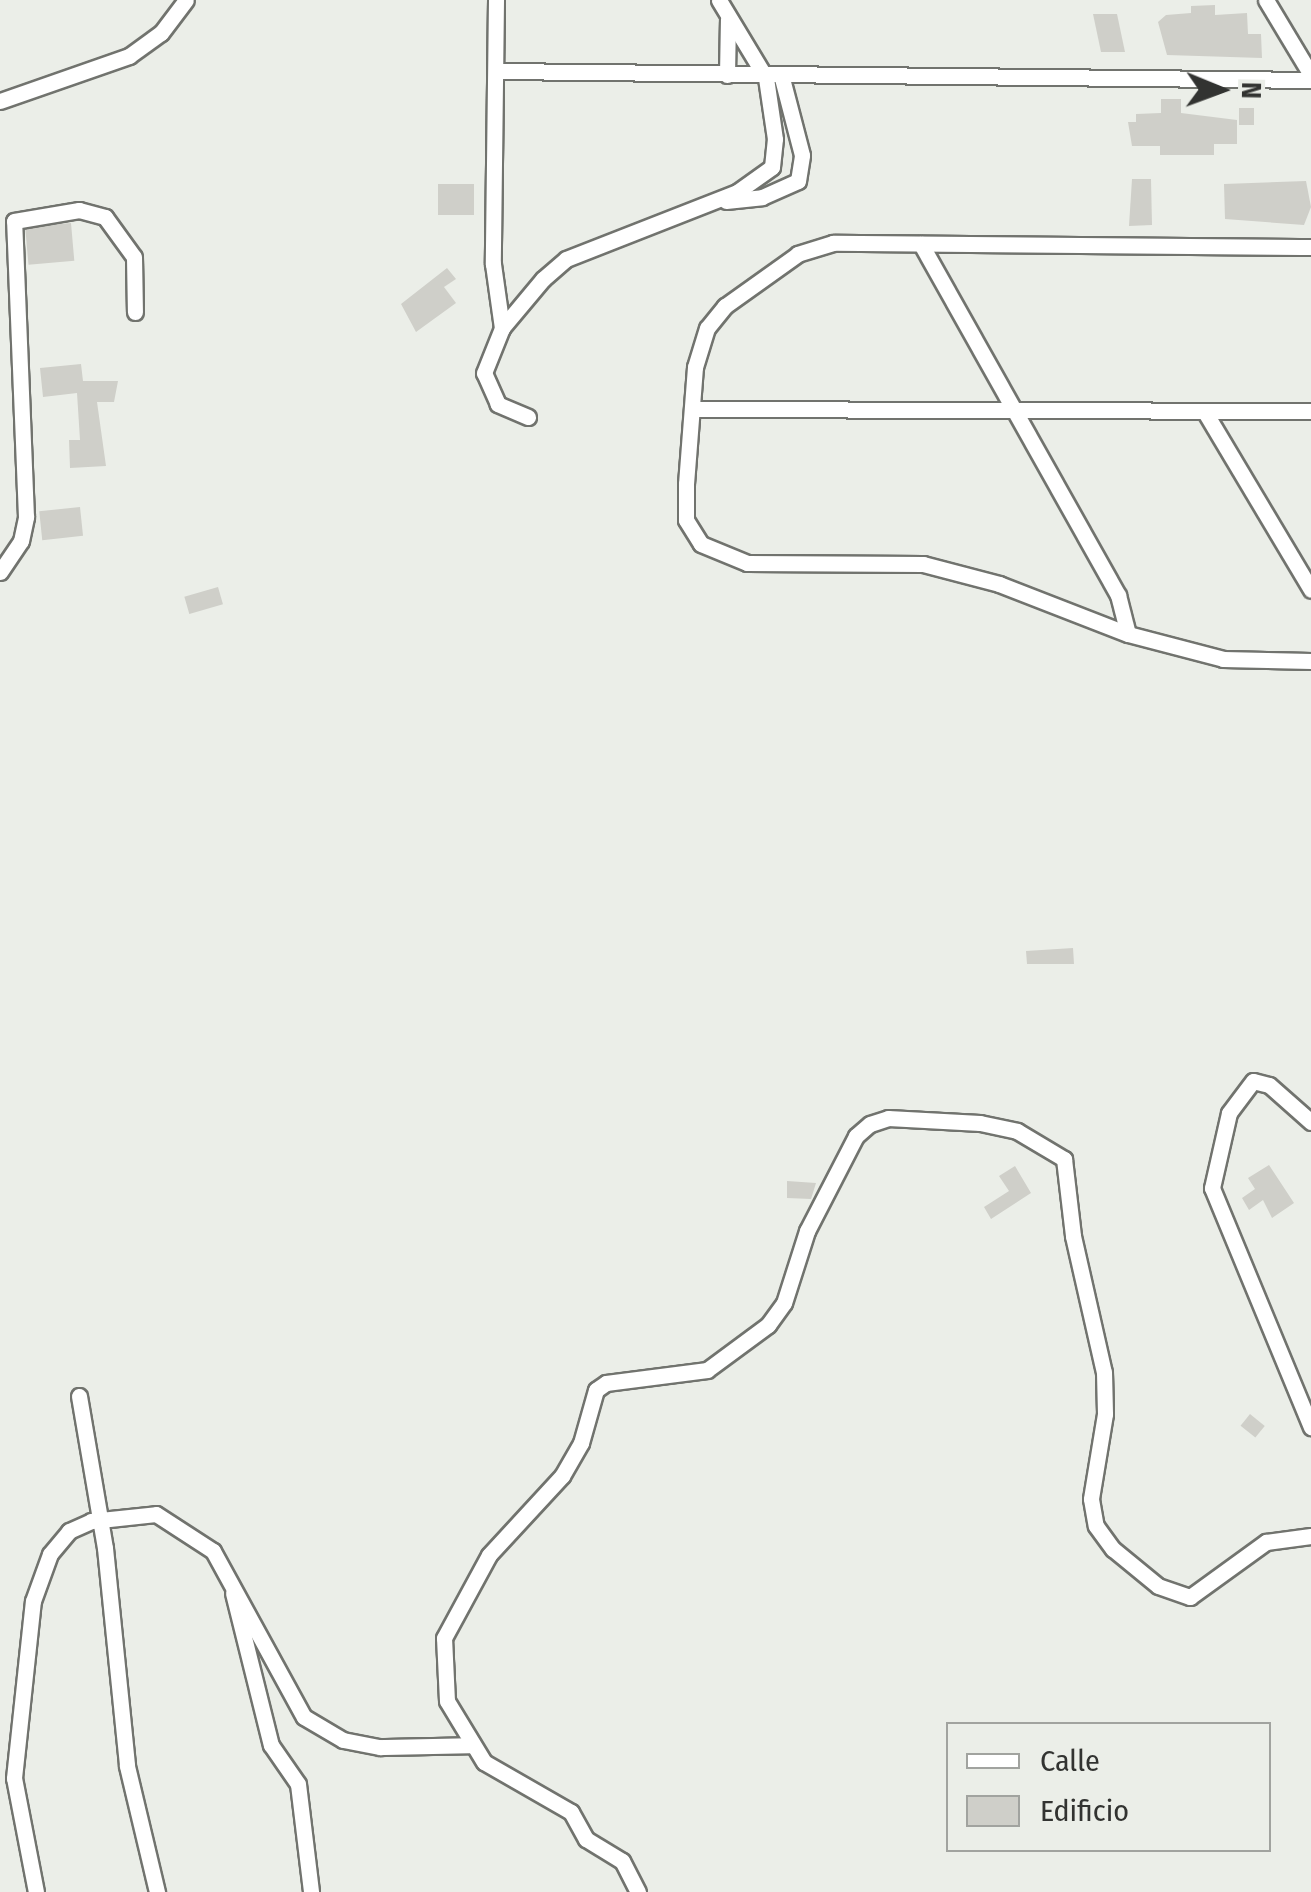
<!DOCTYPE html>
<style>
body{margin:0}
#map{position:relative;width:1311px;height:1892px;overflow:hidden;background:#ebeee8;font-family:"Fira Sans Condensed",sans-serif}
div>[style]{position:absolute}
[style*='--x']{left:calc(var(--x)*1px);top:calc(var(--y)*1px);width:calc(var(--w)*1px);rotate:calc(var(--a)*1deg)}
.building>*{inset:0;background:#cfcfc9;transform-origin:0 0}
.roads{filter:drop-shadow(2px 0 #71736e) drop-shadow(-2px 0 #71736e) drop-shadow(0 2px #71736e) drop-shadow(0 -2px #71736e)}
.minor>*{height:15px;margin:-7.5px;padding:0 7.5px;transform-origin:7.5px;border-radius:7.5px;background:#fff}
span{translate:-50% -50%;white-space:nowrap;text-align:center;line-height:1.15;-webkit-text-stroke:10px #ebeee8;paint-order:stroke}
.legend{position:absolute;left:946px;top:1722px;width:325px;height:130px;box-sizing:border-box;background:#ebeee8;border:2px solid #a1a39f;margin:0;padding:12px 18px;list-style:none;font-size:30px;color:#323331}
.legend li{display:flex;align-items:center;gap:20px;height:50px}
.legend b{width:50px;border:2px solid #a1a39f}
.north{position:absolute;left:1171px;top:40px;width:100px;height:100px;-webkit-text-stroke:8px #ebeee8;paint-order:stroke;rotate:91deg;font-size:28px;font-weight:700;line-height:40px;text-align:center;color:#323331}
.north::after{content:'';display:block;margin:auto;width:35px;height:45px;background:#323331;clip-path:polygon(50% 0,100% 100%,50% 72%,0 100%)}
</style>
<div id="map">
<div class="building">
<i style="clip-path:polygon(1215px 5px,1215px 15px,1247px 13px,1248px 34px,1261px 34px,1262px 58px,1167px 55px,1158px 22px,1166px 15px,1191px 13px,1191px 6px)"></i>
<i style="clip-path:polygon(1093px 14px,1117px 14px,1125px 52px,1101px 52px)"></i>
<i style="clip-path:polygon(1161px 99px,1181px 99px,1181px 113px,1237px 120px,1237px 144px,1214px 144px,1214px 155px,1160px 155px,1160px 146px,1132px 146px,1128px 122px,1136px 122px,1136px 114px,1161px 113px)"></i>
<i style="left:1239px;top:108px;width:15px;height:17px"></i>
<i style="clip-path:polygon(1132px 179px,1151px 179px,1152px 225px,1129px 226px)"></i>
<i style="clip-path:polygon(1306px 181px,1311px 207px,1304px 225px,1225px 219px,1224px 184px)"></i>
<i style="left:474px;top:184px;width:31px;height:36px;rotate:90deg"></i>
<i style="left:71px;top:223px;width:38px;height:46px;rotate:85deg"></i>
<i style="clip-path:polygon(447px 268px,456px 279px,444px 287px,456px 303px,416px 332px,401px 304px)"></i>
<i style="clip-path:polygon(81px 364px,83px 381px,118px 381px,114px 402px,97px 402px,106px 466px,70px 468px,69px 440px,80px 440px,77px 393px,43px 397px,40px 368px)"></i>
<i style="left:80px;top:507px;width:29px;height:41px;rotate:84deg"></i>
<i style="left:218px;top:587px;width:18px;height:35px;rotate:74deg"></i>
<i style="clip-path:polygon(1073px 948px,1074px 964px,1027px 964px,1026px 951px)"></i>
<i style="clip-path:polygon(1269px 1165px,1294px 1203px,1272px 1218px,1263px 1200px,1249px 1210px,1242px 1198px,1255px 1189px,1248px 1178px)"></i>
<i style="clip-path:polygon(1015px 1166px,1031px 1193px,991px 1219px,984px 1207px,1009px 1191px,999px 1176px)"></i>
<i style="clip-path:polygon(787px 1181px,816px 1183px,811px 1199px,787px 1198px)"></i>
<i style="left:1250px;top:1414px;width:19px;height:15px;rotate:39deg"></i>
</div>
<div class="roads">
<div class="minor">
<i style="--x:496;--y:0;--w:264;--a:90.7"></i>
<i style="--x:493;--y:264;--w:65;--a:82"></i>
<i style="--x:1266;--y:0;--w:87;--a:59"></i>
<i style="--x:497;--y:71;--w:814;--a:0.63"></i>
<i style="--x:727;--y:75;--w:56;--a:-89"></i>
<i style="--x:0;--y:101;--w:137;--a:-19.2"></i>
<i style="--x:129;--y:56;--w:39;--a:-36"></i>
<i style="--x:161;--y:33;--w:41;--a:-52.9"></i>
<i style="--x:726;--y:201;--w:36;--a:-6"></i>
<i style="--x:762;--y:197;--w:39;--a:-24"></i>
<i style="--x:798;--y:181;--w:26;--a:-81"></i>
<i style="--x:802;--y:155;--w:80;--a:-104.6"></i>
<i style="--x:921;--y:244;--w:403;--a:60.7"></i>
<i style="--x:1118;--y:595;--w:40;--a:75.6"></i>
<i style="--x:1311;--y:247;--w:478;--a:-179.5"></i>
<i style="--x:833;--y:243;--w:37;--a:163"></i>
<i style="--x:798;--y:254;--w:90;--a:144.5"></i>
<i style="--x:725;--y:306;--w:28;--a:129"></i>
<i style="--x:707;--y:328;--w:41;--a:107.1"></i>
<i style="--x:695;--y:367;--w:117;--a:94.4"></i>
<i style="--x:686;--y:484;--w:36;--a:90"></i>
<i style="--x:686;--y:520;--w:28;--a:58"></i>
<i style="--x:701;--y:544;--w:50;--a:22.4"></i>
<i style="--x:747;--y:563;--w:176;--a:0.3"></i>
<i style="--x:923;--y:564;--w:79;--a:14.7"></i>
<i style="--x:999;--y:584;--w:138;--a:21.2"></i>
<i style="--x:1128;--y:634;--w:98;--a:14.7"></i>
<i style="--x:1223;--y:659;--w:88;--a:1.3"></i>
<i style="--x:694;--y:409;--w:617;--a:0.19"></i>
<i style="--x:1205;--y:412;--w:207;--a:59.2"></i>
<i style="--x:528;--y:417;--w:33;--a:-157"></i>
<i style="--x:498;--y:404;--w:34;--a:-114"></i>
<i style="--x:484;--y:373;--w:48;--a:-68.2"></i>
<i style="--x:502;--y:328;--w:64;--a:-50.1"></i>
<i style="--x:543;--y:279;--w:30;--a:-41"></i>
<i style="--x:566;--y:259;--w:184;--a:-21.4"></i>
<i style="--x:737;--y:192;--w:43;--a:-35.5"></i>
<i style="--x:772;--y:167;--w:28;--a:-84"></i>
<i style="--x:775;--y:139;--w:62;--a:-98.4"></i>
<i style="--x:766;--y:78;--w:91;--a:-121.1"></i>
<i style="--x:0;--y:572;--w:37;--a:-56"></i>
<i style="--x:21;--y:541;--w:25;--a:-78"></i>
<i style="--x:26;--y:517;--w:296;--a:-92.3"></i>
<i style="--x:14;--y:221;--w:66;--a:-9.6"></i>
<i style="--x:79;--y:210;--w:27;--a:15"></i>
<i style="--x:105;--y:217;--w:49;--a:54.1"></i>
<i style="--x:134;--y:257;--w:55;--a:89"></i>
<i style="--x:1311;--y:1122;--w:56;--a:-138.6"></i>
<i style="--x:1269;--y:1085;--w:16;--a:-166"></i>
<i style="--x:1253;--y:1081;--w:40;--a:127"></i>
<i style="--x:1229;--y:1113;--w:77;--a:102.8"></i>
<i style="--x:1212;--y:1188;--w:259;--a:67.5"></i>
<i style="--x:79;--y:1396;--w:154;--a:80.3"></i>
<i style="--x:105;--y:1548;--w:219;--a:84.2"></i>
<i style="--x:127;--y:1766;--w:130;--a:76.6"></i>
<i style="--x:233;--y:1593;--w:157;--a:76"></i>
<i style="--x:271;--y:1745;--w:47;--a:55.3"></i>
<i style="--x:298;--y:1784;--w:109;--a:83.1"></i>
<i style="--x:36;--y:1892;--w:116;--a:-100.9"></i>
<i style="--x:14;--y:1778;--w:178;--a:-83.9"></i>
<i style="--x:33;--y:1601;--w:50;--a:-70.1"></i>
<i style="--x:50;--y:1554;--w:30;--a:-50"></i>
<i style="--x:69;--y:1531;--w:24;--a:-24"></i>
<i style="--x:91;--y:1521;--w:65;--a:-6.1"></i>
<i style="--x:156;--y:1514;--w:68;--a:33"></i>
<i style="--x:213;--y:1551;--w:189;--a:61.3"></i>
<i style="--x:304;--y:1717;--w:45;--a:30.5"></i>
<i style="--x:343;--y:1740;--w:38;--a:11"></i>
<i style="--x:380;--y:1747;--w:93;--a:-1.2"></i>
<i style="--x:638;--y:1892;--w:35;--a:-117"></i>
<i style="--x:622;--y:1861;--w:42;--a:-148.6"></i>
<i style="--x:586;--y:1839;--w:31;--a:-119"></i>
<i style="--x:571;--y:1812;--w:100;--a:-150.1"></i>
<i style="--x:484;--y:1762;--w:71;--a:-121.2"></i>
<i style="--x:447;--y:1701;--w:63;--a:-92.7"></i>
<i style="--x:444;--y:1638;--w:94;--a:-61.5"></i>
<i style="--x:489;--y:1555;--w:108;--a:-47.3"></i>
<i style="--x:562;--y:1476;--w:38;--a:-60"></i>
<i style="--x:581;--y:1443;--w:55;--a:-74.2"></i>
<i style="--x:596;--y:1390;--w:12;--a:-35"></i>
<i style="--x:606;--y:1383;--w:102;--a:-7.3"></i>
<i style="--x:707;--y:1370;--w:76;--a:-36.4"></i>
<i style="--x:768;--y:1325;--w:27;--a:-54"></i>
<i style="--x:784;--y:1303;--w:76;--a:-72.3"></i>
<i style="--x:807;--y:1231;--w:107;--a:-62.7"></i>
<i style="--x:856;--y:1136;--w:18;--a:-41"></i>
<i style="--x:870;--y:1124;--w:19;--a:-18"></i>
<i style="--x:888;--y:1118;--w:92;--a:3.1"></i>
<i style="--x:980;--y:1123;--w:38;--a:12"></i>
<i style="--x:1017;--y:1131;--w:55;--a:30.8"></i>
<i style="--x:1064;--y:1159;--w:78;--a:83.3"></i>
<i style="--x:1073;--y:1236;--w:139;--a:77.2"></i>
<i style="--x:1104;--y:1372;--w:42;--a:88.6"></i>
<i style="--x:1105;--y:1414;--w:86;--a:99.4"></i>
<i style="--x:1091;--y:1499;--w:27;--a:80"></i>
<i style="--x:1096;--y:1526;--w:29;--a:54"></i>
<i style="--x:1113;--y:1549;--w:58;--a:39.4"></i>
<i style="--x:1158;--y:1586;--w:34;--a:19"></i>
<i style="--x:1190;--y:1597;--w:94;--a:-35.9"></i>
<i style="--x:1266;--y:1542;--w:45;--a:-7.6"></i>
</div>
</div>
<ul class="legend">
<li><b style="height:12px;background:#fff"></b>Calle</li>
<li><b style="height:28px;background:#cfcfc9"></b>Edificio</li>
</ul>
<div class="north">N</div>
</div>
